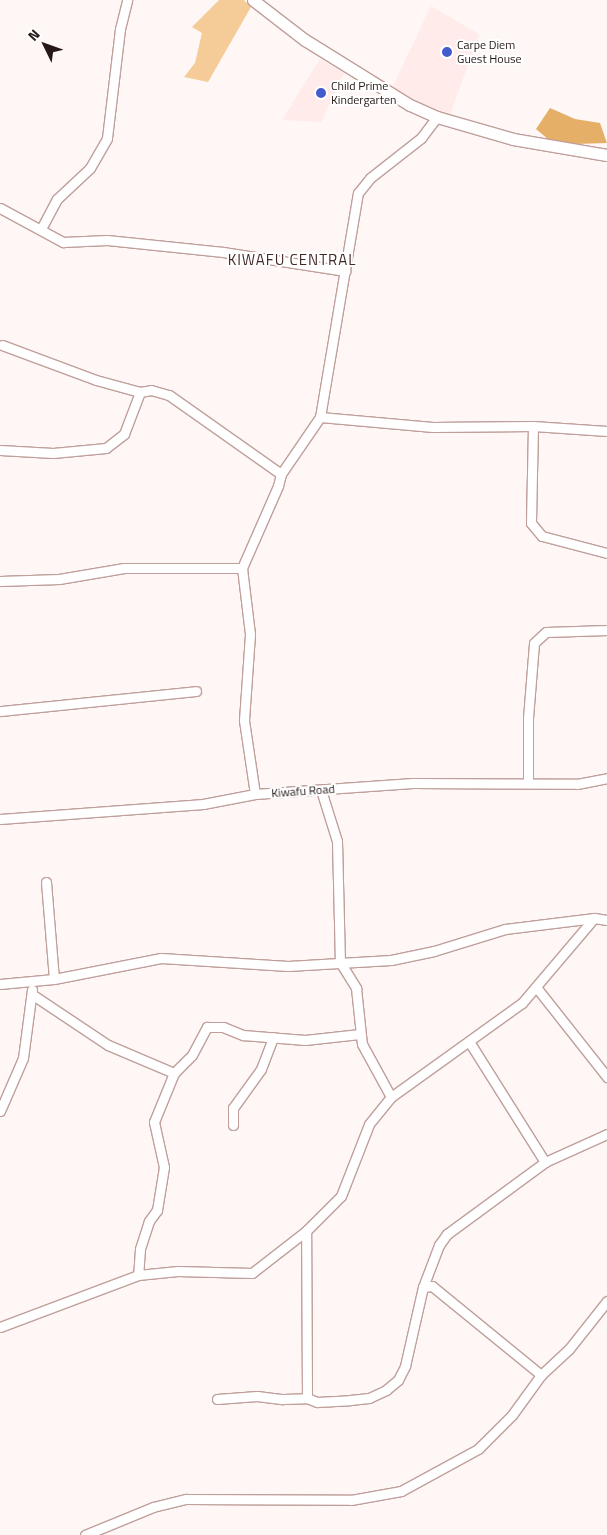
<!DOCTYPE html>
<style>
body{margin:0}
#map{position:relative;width:607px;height:1535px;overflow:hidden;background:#fef7f6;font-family:"Titillium Web",sans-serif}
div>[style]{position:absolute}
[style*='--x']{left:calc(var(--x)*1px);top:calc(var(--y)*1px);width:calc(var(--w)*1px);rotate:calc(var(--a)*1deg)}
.built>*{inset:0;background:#ffecea}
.green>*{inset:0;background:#f5cb97}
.forest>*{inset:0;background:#e5af68}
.roads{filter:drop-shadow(1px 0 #c09f9b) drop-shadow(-1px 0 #c09f9b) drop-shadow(0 1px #c09f9b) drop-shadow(0 -1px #c09f9b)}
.minor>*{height:9px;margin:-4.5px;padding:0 4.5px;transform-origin:4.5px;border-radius:4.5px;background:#fff}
.tertiary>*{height:11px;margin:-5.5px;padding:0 5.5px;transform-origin:5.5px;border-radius:5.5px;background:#fff}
.dots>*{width:14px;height:14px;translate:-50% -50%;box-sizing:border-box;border:2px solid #fff;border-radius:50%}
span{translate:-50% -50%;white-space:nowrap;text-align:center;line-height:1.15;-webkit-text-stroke:4px #fff;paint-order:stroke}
.poi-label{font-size:12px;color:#251817}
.left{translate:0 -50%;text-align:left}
.street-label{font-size:12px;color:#251817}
.quarter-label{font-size:15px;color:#442a27;letter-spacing:1px}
.north{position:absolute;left:20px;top:20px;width:50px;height:50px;-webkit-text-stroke:4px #fff;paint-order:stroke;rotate:312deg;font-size:14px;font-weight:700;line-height:20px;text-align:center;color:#251817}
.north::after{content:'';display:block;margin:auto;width:18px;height:22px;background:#251817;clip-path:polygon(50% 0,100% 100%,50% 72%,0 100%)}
</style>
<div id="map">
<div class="built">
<i style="clip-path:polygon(431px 6px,479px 34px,450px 115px,418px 104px,392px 88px)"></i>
<i style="clip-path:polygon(320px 59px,344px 73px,321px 122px,282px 120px)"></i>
</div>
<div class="green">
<i style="clip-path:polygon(219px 0,244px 0,251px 7px,208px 82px,184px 77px,195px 63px,202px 33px,192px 27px)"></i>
</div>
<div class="forest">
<i style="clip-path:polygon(550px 108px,575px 119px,600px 123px,607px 143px,576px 144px,549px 140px,536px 129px)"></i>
</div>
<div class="roads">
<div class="minor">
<i style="--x:0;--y:208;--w:72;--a:28.4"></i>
<i style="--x:63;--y:242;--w:44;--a:-2.6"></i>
<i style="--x:107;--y:240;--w:117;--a:5.9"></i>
<i style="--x:223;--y:252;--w:124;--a:8.8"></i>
<i style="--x:41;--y:229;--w:34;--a:-62"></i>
<i style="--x:57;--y:199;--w:45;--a:-43.2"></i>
<i style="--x:90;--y:168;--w:34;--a:-60"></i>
<i style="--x:107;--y:138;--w:110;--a:-83.2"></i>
<i style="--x:120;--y:29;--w:30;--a:-76"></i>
<i style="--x:2;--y:345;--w:100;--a:20.4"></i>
<i style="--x:96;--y:380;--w:46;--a:15.3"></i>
<i style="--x:140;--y:392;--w:11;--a:-10"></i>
<i style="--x:151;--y:390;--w:19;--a:16"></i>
<i style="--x:169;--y:395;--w:137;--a:35.2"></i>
<i style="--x:320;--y:417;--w:113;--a:5.1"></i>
<i style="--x:433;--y:427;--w:100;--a:-0.6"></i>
<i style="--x:533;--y:426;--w:74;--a:3.9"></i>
<i style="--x:533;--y:426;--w:97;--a:91.2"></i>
<i style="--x:531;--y:523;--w:17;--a:50"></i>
<i style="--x:542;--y:536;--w:67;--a:14.7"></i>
<i style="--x:0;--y:450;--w:53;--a:3.2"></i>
<i style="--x:53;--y:453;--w:53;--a:-5.4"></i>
<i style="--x:106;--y:448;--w:23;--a:-38"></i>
<i style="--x:124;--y:434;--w:45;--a:-69.1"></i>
<i style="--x:0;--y:581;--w:59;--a:-1.9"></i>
<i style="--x:59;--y:579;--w:66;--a:-9.6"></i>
<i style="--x:124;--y:568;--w:118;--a:0"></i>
<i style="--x:0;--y:711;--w:197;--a:-5.8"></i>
<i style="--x:528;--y:782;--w:64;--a:-90"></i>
<i style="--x:528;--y:718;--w:75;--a:-85.4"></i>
<i style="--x:534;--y:643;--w:16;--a:-43"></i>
<i style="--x:546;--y:632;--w:61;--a:-1.9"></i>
<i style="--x:321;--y:790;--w:53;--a:72.6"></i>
<i style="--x:337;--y:841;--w:121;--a:88.6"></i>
<i style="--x:340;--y:962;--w:31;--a:58"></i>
<i style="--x:356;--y:988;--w:56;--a:83.9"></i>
<i style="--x:362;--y:1044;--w:60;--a:61.3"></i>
<i style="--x:255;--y:794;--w:75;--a:-98.5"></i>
<i style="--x:244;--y:720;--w:86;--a:-86"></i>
<i style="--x:250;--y:634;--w:66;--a:-96.9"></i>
<i style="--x:242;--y:568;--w:90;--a:-66.3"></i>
<i style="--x:278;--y:486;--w:12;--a:-76"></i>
<i style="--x:281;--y:474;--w:69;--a:-55.6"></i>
<i style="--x:320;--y:417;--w:227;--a:-80.4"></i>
<i style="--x:358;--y:193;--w:19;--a:-51"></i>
<i style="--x:370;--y:178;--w:65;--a:-38.1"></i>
<i style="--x:421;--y:138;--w:26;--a:-53"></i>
<i style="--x:0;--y:819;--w:204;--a:-4.2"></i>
<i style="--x:203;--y:804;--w:53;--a:-10.9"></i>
<i style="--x:255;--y:794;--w:158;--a:-4"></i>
<i style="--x:413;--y:783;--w:164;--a:0.3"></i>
<i style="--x:577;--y:784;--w:31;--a:-11"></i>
<i style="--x:46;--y:882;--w:97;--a:85.3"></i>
<i style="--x:0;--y:984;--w:54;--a:-5.3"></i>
<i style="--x:54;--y:979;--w:109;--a:-11.1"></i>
<i style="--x:161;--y:958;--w:127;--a:3.6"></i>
<i style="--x:288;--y:966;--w:103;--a:-3.3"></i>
<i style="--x:391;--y:960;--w:44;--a:-11.8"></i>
<i style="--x:434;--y:951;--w:74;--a:-17.2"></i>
<i style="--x:505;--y:929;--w:90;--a:-7"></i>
<i style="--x:594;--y:918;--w:13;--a:9"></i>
<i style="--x:536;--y:987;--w:115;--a:51.7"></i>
<i style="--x:33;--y:995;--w:90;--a:33.7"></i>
<i style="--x:108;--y:1045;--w:72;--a:23"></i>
<i style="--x:174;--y:1073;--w:53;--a:112.2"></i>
<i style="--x:154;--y:1122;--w:46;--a:77.5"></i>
<i style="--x:164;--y:1167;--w:44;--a:99.2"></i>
<i style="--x:157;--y:1210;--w:14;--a:126"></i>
<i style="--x:149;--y:1221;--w:29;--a:108"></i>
<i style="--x:140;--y:1249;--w:26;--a:94"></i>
<i style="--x:470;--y:1043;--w:141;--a:57.8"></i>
<i style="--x:174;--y:1073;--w:25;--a:-45"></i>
<i style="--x:192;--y:1055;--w:32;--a:-62"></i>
<i style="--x:207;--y:1027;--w:16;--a:0"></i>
<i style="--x:223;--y:1027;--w:22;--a:22"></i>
<i style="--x:243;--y:1035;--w:62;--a:4.6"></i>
<i style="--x:305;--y:1040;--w:55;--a:-6.2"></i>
<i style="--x:0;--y:1111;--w:58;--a:-66.5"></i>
<i style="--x:23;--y:1058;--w:69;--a:-82.5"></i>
<i style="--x:233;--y:1125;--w:17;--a:-90"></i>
<i style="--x:233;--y:1108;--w:48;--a:-54.3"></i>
<i style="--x:261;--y:1069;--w:34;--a:-69"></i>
<i style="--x:423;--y:1287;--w:9;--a:-6"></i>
<i style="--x:432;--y:1286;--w:141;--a:39.2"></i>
<i style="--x:0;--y:1327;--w:147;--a:-20.6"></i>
<i style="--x:138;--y:1275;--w:40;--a:-5.7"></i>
<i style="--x:178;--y:1271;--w:74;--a:1.5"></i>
<i style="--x:252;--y:1273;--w:68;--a:-37.9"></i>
<i style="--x:307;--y:1398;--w:167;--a:-90.3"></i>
<i style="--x:306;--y:1231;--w:49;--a:-45"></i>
<i style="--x:341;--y:1196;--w:77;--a:-68.7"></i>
<i style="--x:369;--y:1124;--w:35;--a:-51"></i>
<i style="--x:391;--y:1097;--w:161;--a:-35.7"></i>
<i style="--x:522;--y:1003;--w:111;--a:-49.7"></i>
<i style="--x:217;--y:1399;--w:40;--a:-4.3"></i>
<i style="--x:257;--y:1396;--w:26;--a:7"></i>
<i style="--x:283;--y:1399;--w:24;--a:-2"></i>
<i style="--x:307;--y:1398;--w:11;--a:22"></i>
<i style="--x:317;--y:1402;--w:33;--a:-3"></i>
<i style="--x:350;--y:1400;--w:19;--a:-6"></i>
<i style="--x:369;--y:1398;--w:19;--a:-25"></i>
<i style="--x:386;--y:1390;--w:16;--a:-40"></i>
<i style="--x:398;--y:1380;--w:16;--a:-63"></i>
<i style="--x:405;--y:1366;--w:81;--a:-77.2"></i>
<i style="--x:423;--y:1287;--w:45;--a:-69.1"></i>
<i style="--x:439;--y:1245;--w:14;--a:-54"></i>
<i style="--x:447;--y:1234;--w:122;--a:-36.3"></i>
<i style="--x:545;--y:1162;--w:68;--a:-24.3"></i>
<i style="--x:85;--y:1535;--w:74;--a:-22.4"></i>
<i style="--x:153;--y:1507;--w:34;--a:-14"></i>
<i style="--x:186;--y:1499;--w:165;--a:0.3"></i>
<i style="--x:351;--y:1500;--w:51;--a:-10.2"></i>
<i style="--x:401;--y:1491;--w:88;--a:-28.6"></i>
<i style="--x:478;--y:1449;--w:48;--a:-45"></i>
<i style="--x:512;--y:1415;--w:49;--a:-54.1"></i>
<i style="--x:541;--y:1375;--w:38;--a:-43"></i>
<i style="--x:569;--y:1349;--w:61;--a:-51.6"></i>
</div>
<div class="tertiary">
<i style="--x:253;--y:0;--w:66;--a:37.6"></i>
<i style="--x:305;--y:40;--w:123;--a:31.8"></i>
<i style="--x:410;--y:105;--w:30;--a:24"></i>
<i style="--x:437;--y:117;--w:79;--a:16.1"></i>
<i style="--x:513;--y:139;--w:95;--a:9.7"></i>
</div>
</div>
<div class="dots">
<i style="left:447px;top:52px;background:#425bce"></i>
<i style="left:321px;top:93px;background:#425bce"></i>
</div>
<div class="poi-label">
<span class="left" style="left:457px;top:52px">Carpe Diem<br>Guest House</span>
<span class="left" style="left:331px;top:93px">Child Prime<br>Kindergarten</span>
</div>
<div class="street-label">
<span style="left:303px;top:791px;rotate:-4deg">Kiwafu Road</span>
</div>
<div class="quarter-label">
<span style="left:292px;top:260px">KIWAFU CENTRAL</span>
</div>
<div class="north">N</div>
</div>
